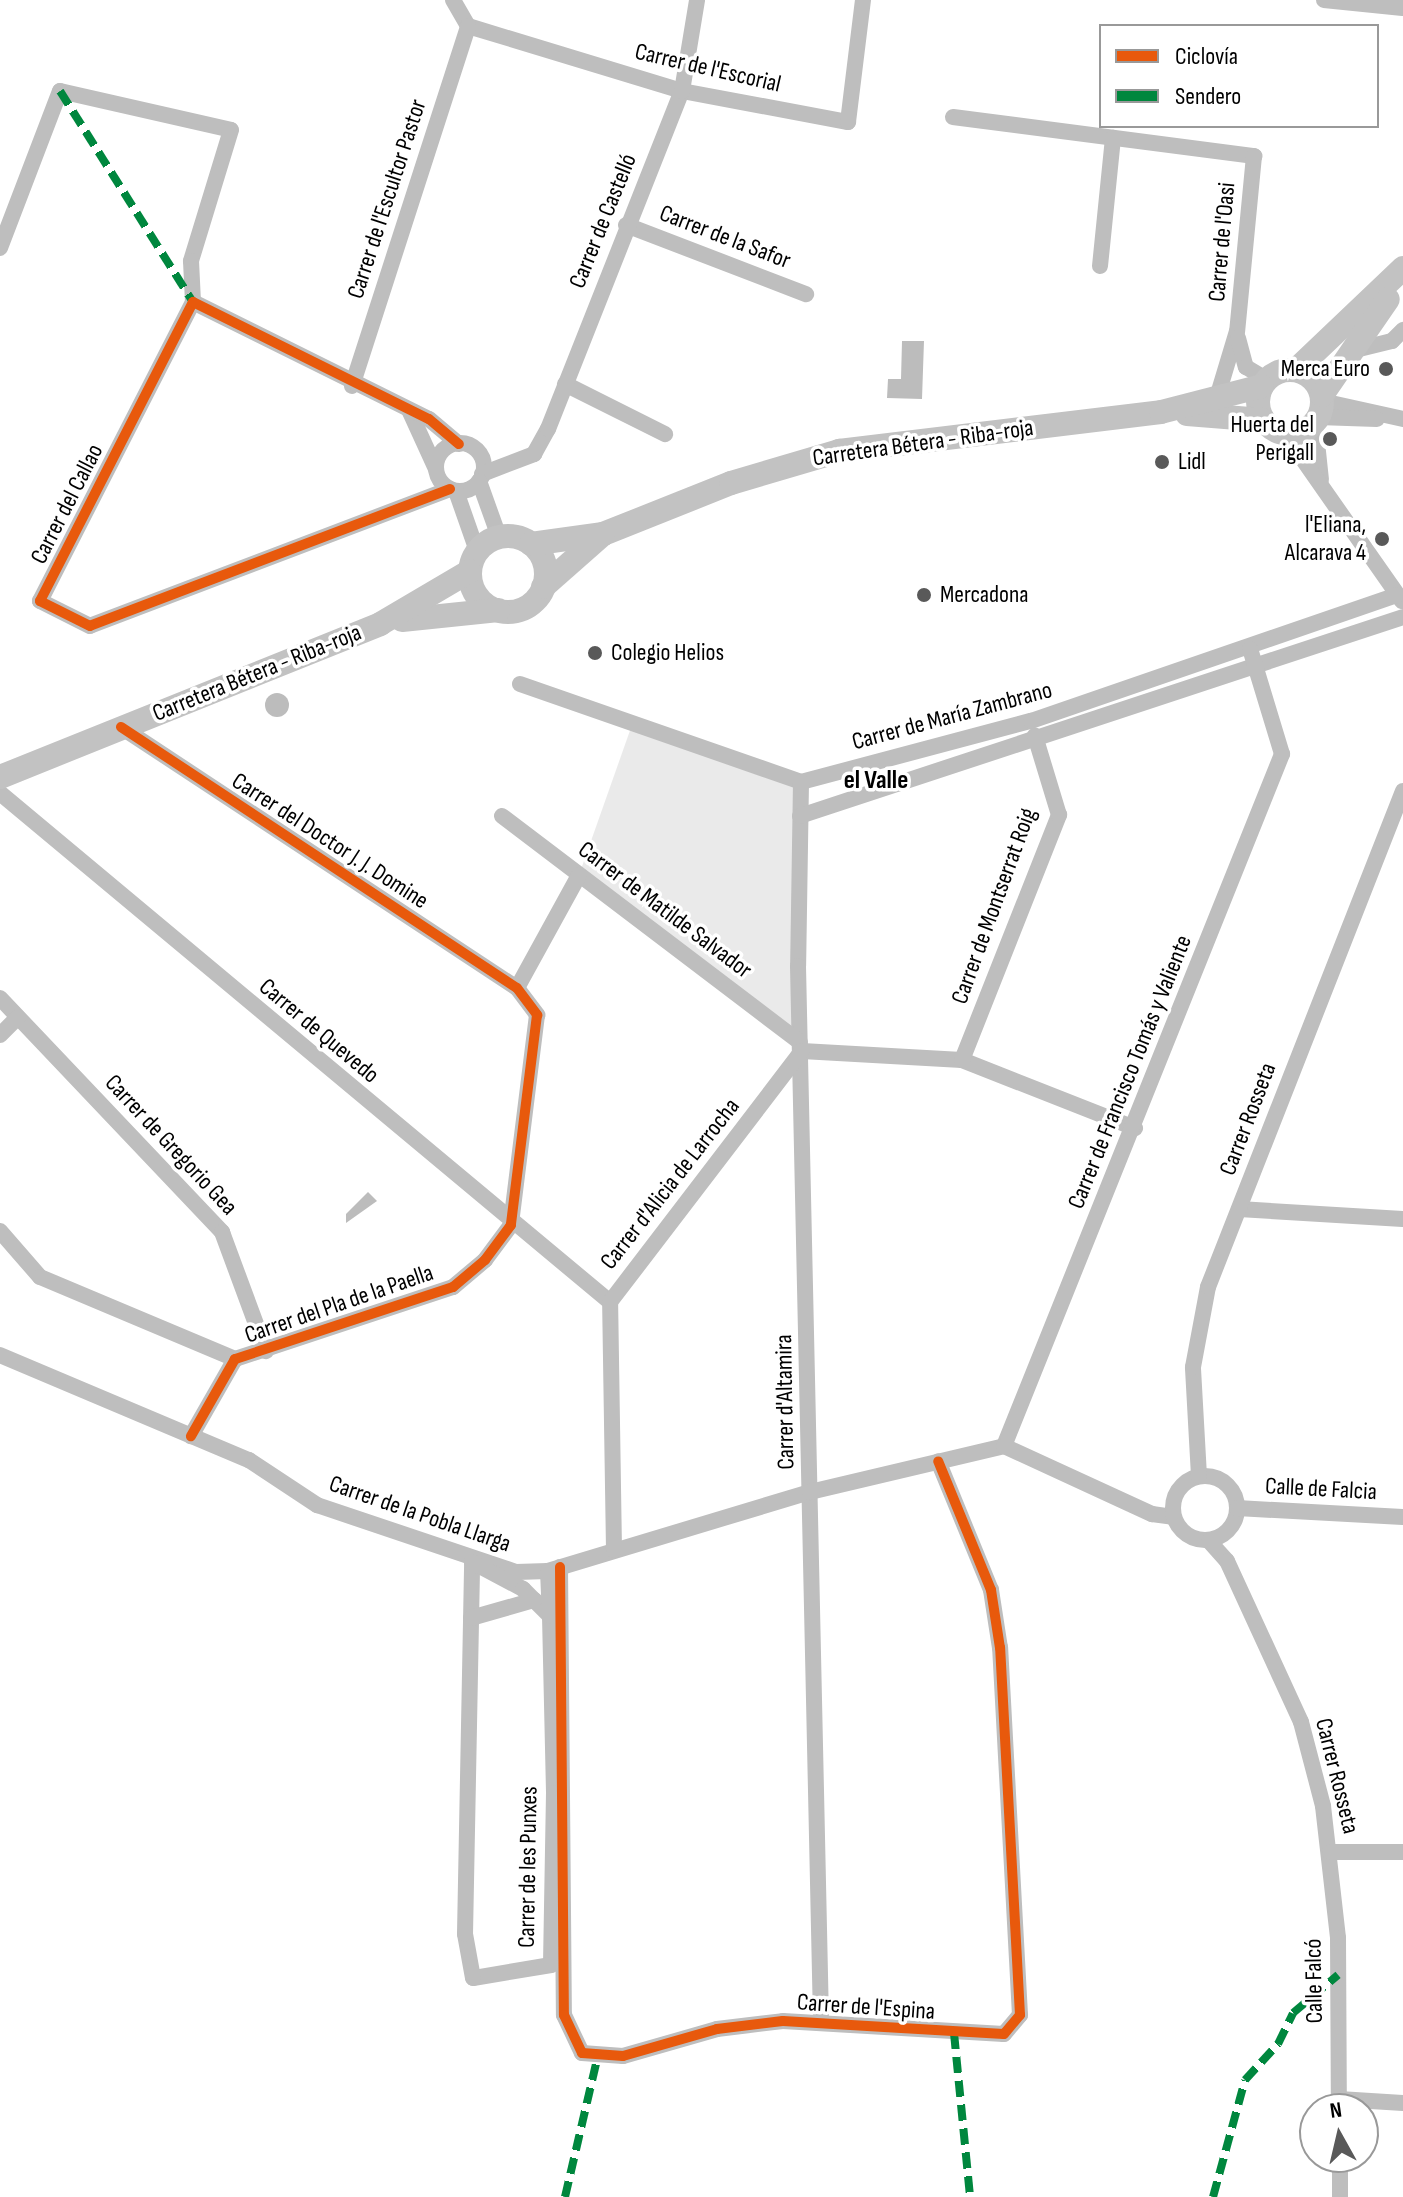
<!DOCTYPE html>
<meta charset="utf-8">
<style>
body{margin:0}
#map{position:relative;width:1403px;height:2197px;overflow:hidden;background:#fff;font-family:"Sofia Sans Condensed",sans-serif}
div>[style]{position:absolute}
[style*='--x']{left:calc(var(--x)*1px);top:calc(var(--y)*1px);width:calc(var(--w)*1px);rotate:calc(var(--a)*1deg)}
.green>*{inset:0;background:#eaeaea}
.water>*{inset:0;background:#bcbcbc}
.round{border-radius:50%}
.street>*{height:16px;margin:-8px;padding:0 8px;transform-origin:8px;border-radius:8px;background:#bebebe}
.street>.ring{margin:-8px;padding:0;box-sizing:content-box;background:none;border:16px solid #bebebe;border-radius:50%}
.secondary>*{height:24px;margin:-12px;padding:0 12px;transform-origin:12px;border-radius:12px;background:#c2c2c2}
.secondary>.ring{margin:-12px;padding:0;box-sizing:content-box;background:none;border:24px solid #c2c2c2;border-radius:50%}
.quiet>*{height:8px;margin-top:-4px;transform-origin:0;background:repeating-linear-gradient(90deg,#00873e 0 16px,transparent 0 24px)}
.cycleway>*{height:10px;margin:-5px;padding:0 5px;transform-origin:5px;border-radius:5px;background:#e8590c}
.dots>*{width:22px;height:22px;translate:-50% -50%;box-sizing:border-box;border:4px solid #fff;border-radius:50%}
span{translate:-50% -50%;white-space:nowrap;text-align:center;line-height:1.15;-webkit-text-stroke:7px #fff;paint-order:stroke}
.street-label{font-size:24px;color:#000}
.poi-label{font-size:24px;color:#000}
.right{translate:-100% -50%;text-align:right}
.left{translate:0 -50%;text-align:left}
.neighbourhood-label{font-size:26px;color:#000;font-weight:700}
.legend{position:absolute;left:1099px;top:24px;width:280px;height:104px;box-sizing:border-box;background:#fff;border:2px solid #999;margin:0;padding:10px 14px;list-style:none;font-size:24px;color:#000}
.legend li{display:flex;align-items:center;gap:16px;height:40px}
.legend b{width:40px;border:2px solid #999}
.north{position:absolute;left:1299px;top:2093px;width:80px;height:80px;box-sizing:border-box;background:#fff;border:2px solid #999;border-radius:50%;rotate:352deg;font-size:22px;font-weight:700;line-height:32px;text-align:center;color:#000}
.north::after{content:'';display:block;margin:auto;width:28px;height:36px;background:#595959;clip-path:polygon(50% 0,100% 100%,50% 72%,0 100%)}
</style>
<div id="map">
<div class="green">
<i style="clip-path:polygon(633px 722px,801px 782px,800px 1042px,579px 875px)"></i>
</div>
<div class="water">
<i style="clip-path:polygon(902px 341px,924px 341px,922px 399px,887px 398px,888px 379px,901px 379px)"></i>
<i class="round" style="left:265px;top:693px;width:24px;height:24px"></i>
<i style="clip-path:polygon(368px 1192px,377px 1201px,346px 1223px,346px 1214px)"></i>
</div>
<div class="street">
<i style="--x:453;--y:0;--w:30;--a:60"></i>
<i style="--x:468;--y:26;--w:224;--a:16.9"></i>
<i style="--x:682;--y:91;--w:169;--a:10.6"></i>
<i style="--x:848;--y:122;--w:123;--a:-83"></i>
<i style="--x:1324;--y:0;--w:79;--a:5.8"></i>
<i style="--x:953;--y:117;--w:304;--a:7.4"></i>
<i style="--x:1254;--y:156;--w:176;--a:95.5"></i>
<i style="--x:1237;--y:331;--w:73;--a:106.7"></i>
<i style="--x:626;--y:225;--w:193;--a:21"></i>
<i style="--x:0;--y:248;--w:168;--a:-69.1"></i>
<i style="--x:60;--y:91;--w:175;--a:12.8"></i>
<i style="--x:231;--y:130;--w:137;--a:107"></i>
<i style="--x:191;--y:261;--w:41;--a:87.2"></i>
<i style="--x:1100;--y:266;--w:129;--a:-84.2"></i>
<i style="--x:1238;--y:338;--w:30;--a:75"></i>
<i style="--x:1246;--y:367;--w:23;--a:31"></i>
<i style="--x:1351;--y:351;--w:42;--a:-13.7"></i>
<i style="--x:1392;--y:341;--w:16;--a:-45"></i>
<i style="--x:565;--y:384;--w:112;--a:26.6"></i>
<i style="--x:352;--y:386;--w:378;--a:-72.1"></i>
<i style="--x:1322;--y:401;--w:83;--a:12.5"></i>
<i style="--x:409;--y:410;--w:65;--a:65.4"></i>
<i style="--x:1318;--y:417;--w:59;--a:1.9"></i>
<i style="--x:1315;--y:423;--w:57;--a:84"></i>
<i style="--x:1285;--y:434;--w:204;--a:55"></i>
<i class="ring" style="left:436px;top:443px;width:32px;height:32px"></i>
<i style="--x:482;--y:474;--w:56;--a:-21"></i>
<i style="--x:534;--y:454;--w:29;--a:-61"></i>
<i style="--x:548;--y:429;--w:364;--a:-68.4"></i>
<i style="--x:682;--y:91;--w:92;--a:-80.6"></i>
<i style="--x:479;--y:481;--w:59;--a:70.3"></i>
<i style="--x:450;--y:489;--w:385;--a:159.2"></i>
<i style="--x:90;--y:626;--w:56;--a:-153.4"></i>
<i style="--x:40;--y:601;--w:336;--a:-62.9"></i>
<i style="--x:193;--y:302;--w:263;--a:26.4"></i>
<i style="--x:429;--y:419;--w:39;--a:40"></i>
<i style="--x:456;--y:491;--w:64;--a:70.7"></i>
<i style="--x:520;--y:684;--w:298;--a:19.2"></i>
<i style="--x:801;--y:782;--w:238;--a:-14.9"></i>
<i style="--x:1031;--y:721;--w:387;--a:-19"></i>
<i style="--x:121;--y:727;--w:474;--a:33.4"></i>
<i style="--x:517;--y:988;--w:34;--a:53"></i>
<i style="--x:537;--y:1015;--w:212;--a:97.1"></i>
<i style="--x:511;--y:1225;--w:44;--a:126.6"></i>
<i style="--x:485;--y:1260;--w:42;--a:139.8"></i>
<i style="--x:453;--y:1287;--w:230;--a:161.7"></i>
<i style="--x:235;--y:1359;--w:89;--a:119.7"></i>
<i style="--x:801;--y:782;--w:184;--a:90.9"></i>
<i style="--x:798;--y:966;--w:1055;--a:88.75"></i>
<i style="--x:0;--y:793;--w:794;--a:39.84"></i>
<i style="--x:502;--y:816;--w:374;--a:37.2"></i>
<i style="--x:800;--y:816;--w:635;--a:-18.26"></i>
<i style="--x:517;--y:988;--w:129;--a:-61.2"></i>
<i style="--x:0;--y:998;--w:323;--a:46.5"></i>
<i style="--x:222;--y:1232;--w:127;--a:69.7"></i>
<i style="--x:0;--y:1035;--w:25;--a:-45"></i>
<i style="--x:802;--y:1051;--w:160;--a:3.2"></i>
<i style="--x:962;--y:1060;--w:186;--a:21.5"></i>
<i style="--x:962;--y:1060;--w:264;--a:-68.4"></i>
<i style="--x:1059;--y:815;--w:83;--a:-106.9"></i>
<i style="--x:1239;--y:1209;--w:164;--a:3.5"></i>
<i style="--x:0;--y:1231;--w:61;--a:49"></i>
<i style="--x:40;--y:1277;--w:212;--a:22.8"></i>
<i style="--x:0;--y:1355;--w:270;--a:22.9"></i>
<i style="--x:249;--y:1460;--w:82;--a:33.5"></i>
<i style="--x:317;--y:1505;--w:210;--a:18.6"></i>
<i style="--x:516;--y:1572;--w:32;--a:-2"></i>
<i style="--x:548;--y:1571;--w:274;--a:-16.8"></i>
<i style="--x:810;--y:1492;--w:199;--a:-13.3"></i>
<i style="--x:1004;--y:1446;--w:746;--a:-68.11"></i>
<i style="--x:1282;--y:754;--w:110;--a:-106.9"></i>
<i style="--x:1004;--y:1446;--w:163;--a:24.7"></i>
<i style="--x:1152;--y:1514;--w:21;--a:8"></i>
<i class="ring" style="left:1173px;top:1476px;width:48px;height:48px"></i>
<i style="--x:1199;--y:1476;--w:109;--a:-93.2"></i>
<i style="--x:1193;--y:1367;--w:81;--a:-79.4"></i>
<i style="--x:1208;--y:1287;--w:533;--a:-68.54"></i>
<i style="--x:1237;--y:1508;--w:166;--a:3.1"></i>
<i style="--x:1209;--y:1541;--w:27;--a:48"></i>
<i style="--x:1227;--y:1561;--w:177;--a:65.3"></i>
<i style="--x:1301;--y:1722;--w:87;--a:75.3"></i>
<i style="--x:1323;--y:1806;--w:133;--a:83.5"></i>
<i style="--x:1338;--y:1938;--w:171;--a:89.7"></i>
<i style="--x:614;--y:1550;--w:248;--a:-90.9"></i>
<i style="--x:610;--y:1302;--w:316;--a:-52.6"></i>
<i style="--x:560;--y:1567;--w:448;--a:89.5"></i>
<i style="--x:564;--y:2015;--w:42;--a:64.7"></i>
<i style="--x:582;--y:2053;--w:41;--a:4.2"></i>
<i style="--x:623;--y:2056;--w:98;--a:-16"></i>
<i style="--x:717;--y:2029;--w:66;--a:-6.9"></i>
<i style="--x:783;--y:2021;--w:221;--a:3.4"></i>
<i style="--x:1004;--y:2034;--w:25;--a:-50"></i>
<i style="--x:1020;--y:2015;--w:368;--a:-93.1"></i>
<i style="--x:1000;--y:1648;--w:59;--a:-98.8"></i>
<i style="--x:991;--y:1590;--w:139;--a:-112.3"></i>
<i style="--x:548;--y:1571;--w:45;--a:87.5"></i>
<i style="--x:550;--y:1616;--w:177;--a:88.7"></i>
<i style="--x:554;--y:1793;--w:172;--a:91"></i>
<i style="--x:551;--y:1965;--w:79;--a:170.5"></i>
<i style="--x:473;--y:1978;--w:45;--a:-100.3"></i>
<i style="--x:465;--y:1934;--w:372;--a:-88.9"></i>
<i style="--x:472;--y:1562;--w:58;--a:27.9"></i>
<i style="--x:523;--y:1589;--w:38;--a:45"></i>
<i style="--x:471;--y:1618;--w:66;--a:-15.9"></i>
<i style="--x:1330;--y:1852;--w:73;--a:0"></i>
<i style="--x:1339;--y:2099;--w:64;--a:3.6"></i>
<i style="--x:1340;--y:2157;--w:40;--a:90"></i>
</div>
<div class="secondary">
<i class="ring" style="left:1258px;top:370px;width:40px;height:40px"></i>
<i style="--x:1296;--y:370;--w:148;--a:-43.6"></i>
<i style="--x:1322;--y:395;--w:116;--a:-55.5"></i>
<i style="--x:1187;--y:414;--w:76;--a:4.5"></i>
<i class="ring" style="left:470px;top:536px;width:52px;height:52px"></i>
<i style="--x:531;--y:544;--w:73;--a:-7.9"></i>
<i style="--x:603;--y:534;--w:138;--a:-21.7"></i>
<i style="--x:731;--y:483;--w:113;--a:-16.5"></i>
<i style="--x:839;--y:451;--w:324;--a:-6.9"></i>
<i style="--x:1161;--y:412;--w:104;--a:-14.4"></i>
<i style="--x:543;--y:587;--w:79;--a:-41.4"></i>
<i style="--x:402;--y:620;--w:97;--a:-5.9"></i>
<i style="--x:0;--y:777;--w:410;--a:-21.9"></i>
<i style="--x:380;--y:624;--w:104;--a:-30.5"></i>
</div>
<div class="quiet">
<i style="--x:60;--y:91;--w:249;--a:57.8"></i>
<i style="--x:954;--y:2033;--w:165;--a:84.4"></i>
<i style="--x:565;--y:2197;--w:141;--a:-76.9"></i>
<i style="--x:1213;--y:2197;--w:121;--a:-74.7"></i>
<i style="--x:1245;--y:2080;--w:49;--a:-47.5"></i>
<i style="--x:1278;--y:2044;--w:34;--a:-64"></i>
<i style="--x:1293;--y:2013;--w:59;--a:-40.2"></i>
</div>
<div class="cycleway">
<i style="--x:450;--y:489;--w:385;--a:159.2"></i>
<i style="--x:90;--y:626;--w:56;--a:-153.4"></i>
<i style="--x:40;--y:601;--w:336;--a:-62.9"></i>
<i style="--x:193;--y:302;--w:263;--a:26.4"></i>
<i style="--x:429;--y:419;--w:39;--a:40"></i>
<i style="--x:121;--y:727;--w:474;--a:33.4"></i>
<i style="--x:517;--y:988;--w:34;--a:53"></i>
<i style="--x:537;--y:1015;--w:212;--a:97.1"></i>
<i style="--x:511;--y:1225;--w:44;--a:126.6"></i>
<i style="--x:485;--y:1260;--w:42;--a:139.8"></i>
<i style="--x:453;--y:1287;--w:230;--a:161.7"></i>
<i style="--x:235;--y:1359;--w:89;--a:119.7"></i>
<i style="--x:560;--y:1567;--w:448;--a:89.5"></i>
<i style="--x:564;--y:2015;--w:42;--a:64.7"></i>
<i style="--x:582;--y:2053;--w:41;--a:4.2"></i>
<i style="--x:623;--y:2056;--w:98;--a:-16"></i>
<i style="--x:717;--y:2029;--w:66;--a:-6.9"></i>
<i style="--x:783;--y:2021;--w:221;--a:3.4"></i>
<i style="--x:1004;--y:2034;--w:25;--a:-50"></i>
<i style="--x:1020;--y:2015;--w:368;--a:-93.1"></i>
<i style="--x:1000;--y:1648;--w:59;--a:-98.8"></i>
<i style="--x:991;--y:1590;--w:139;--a:-112.3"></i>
</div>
<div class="dots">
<i style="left:1386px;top:369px;background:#595959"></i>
<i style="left:1330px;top:439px;background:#595959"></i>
<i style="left:1162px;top:462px;background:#595959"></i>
<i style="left:1382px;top:539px;background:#595959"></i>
<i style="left:924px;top:595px;background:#595959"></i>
<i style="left:595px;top:653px;background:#595959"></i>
</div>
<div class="street-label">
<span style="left:708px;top:68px;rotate:13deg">Carrer de l'Escorial</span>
<span style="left:387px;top:199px;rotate:-72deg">Carrer de l'Escultor Pastor</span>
<span style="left:603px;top:221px;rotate:-68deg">Carrer de Castelló</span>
<span style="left:725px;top:237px;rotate:21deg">Carrer de la Safor</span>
<span style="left:1222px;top:242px;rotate:-85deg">Carrer de l'Oasi</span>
<span style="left:923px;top:443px;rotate:-8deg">Carretera Bétera - Riba-roja</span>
<span style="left:67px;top:504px;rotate:-63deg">Carrer del Callao</span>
<span style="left:257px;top:673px;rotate:-22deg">Carretera Bétera - Riba-roja</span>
<span style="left:952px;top:716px;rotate:-15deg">Carrer de María Zambrano</span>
<span style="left:330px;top:841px;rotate:33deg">Carrer del Doctor J. J. Domine</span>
<span style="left:994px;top:906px;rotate:-70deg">Carrer de Montserrat Roig</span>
<span style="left:665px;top:910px;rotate:37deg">Carrer de Matilde Salvador</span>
<span style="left:319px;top:1031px;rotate:40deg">Carrer de Quevedo</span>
<span style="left:1130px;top:1072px;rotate:-68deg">Carrer de Francisco Tomás y Valiente</span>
<span style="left:1248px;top:1119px;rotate:-69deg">Carrer Rosseta</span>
<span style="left:171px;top:1145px;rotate:47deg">Carrer de Gregorio Gea</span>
<span style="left:670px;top:1184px;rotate:-52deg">Carrer d'Alicia de Larrocha</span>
<span style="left:339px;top:1304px;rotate:-19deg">Carrer del Pla de la Paella</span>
<span style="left:785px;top:1402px;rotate:-91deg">Carrer d'Altamira</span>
<span style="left:1321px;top:1489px;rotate:3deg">Calle de Falcia</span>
<span style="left:420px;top:1514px;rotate:19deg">Carrer de la Pobla Llarga</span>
<span style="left:1337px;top:1776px;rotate:76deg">Carrer Rosseta</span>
<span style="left:528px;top:1867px;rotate:-89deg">Carrer de les Punxes</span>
<span style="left:1314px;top:1981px;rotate:-91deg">Calle Falcó</span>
<span style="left:866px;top:2007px;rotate:4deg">Carrer de l'Espina</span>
</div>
<div class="poi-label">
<span class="right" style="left:1370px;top:369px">Merca Euro</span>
<span class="right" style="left:1314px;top:439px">Huerta del<br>Perigall</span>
<span class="left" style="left:1178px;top:462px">Lidl</span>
<span class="right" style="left:1366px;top:539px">l'Eliana,<br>Alcarava 4</span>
<span class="left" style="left:940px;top:595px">Mercadona</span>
<span class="left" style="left:611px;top:653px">Colegio Helios</span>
</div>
<div class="neighbourhood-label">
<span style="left:876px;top:781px">el Valle</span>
</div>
<ul class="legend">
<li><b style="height:10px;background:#e8590c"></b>Ciclovía</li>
<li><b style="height:10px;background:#00873e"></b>Sendero</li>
</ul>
<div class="north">N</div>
</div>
